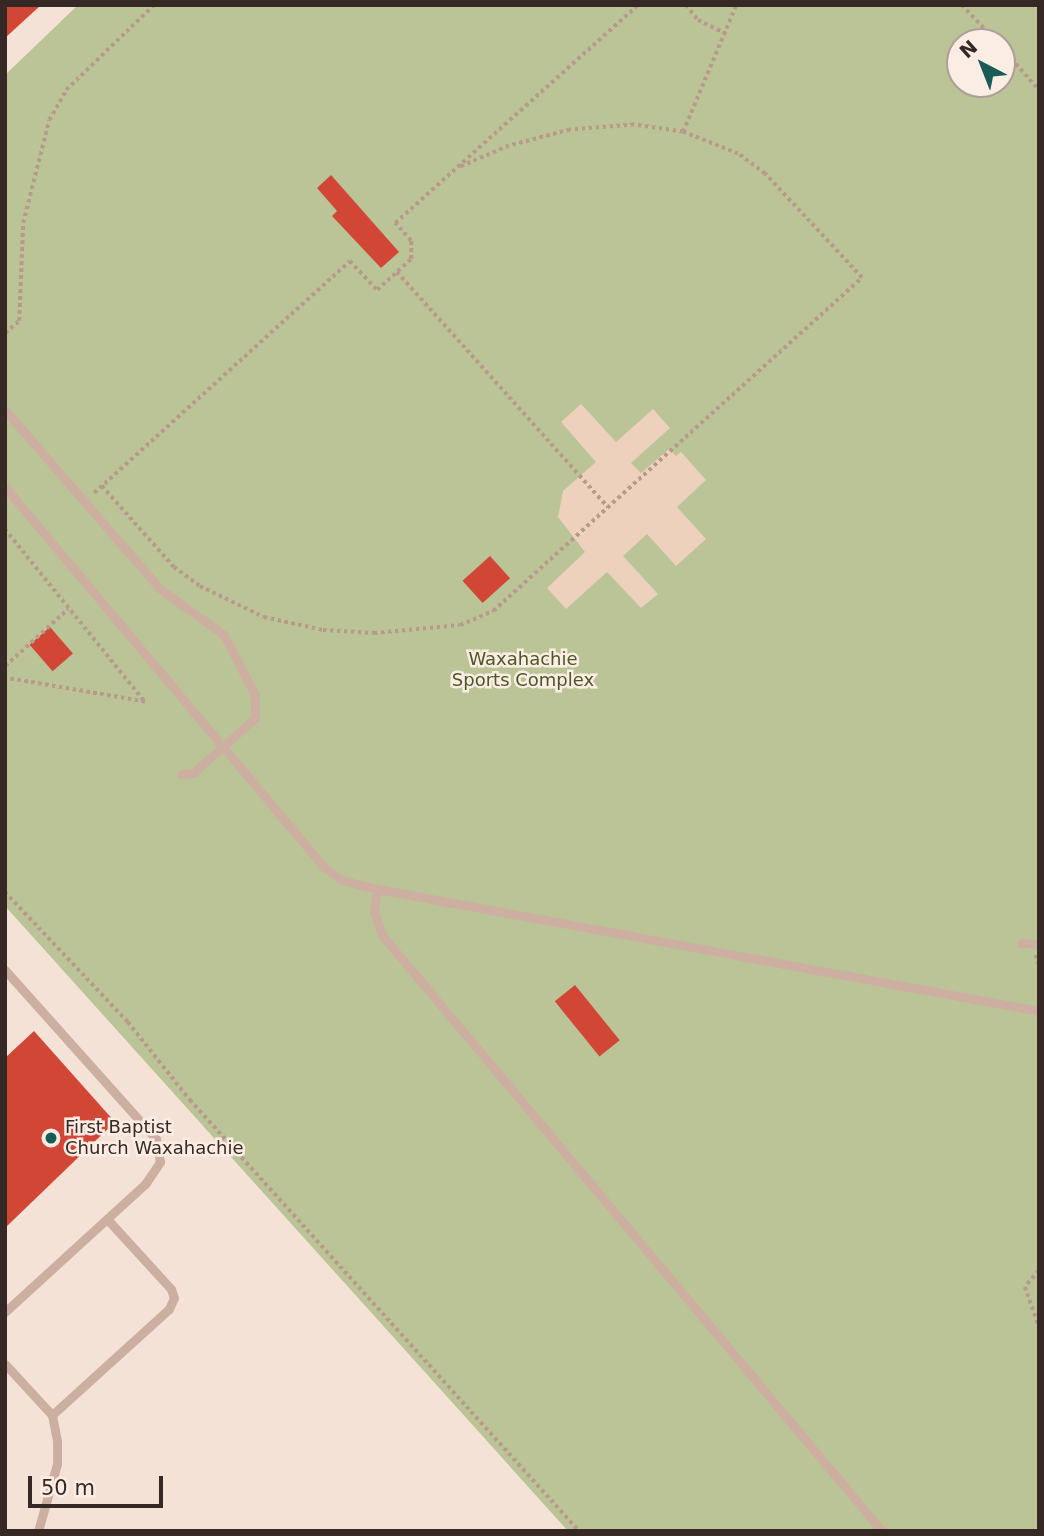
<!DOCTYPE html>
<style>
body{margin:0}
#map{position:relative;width:1044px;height:1536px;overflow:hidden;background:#f4e2d7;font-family:"DejaVu Sans",sans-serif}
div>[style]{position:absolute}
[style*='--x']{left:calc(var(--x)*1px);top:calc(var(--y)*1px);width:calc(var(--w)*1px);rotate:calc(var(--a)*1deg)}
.green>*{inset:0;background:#bbc496}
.plaza>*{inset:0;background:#edd1bc}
.building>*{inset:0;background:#d24636;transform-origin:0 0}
.path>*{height:3.5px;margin-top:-1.75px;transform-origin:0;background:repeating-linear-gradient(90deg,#b8998c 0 3.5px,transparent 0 7px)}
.lane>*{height:9px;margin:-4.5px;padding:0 4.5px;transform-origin:4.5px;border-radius:4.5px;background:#cdafa2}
.dots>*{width:19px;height:19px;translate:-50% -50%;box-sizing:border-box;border:4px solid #fbede4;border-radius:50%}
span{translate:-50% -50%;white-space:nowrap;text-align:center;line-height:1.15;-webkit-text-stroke:5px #fbede4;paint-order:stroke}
.park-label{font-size:18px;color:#4c5727}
.poi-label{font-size:18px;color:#362825}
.left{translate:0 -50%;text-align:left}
.frame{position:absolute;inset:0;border:7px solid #362825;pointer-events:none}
.north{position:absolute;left:946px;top:28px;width:70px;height:70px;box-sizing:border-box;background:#fbede4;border:2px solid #ac9e98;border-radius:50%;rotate:318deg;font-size:19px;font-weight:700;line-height:28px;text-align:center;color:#362825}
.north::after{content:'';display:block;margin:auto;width:24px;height:32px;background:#175c56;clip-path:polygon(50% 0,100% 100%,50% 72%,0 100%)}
.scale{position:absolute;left:28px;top:1476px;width:135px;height:32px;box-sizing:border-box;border:4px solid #362825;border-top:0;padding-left:9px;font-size:21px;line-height:24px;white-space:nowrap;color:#362825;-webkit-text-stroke:5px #fbede4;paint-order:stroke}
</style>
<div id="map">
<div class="green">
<i style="clip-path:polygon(evenodd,78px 5px,1039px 5px,1039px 1531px,568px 1531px,5px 906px,5px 75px,78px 5px,960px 42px,1002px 42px,1002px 84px,960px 84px,960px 42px)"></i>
</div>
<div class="plaza">
<i style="clip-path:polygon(581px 404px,616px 442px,653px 409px,670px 428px,631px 463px,641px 473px,669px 449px,676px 456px,681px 452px,706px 480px,677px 507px,706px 539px,676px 566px,647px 534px,623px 556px,658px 594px,641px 608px,607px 572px,566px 609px,547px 588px,585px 552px,558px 517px,563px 491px,596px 462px,561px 422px)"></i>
</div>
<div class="building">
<i style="clip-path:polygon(5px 5px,41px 5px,5px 38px)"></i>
<i style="clip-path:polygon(331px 175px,399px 252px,381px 268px,332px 216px,337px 211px,317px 188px)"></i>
<i style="left:490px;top:556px;width:30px;height:37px;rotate:48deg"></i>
<i style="left:50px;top:627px;width:35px;height:27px;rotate:49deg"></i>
<i style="left:575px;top:985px;width:71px;height:26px;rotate:51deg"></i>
<i style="clip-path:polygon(34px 1031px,115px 1122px,5px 1228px,5px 1058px)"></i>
</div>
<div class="path">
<i style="--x:686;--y:5;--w:19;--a:51"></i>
<i style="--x:698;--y:20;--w:30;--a:26"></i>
<i style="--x:962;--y:5;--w:51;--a:46.6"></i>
<i style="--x:1002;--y:48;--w:56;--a:48.6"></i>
<i style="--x:683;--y:132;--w:138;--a:-67.3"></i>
<i style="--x:397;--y:272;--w:316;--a:48.1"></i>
<i style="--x:5;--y:333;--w:18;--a:-41"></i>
<i style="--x:19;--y:321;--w:98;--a:-87.7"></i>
<i style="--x:23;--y:223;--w:106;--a:-75.8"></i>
<i style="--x:49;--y:120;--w:34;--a:-60"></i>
<i style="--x:66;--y:90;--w:122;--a:-44"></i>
<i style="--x:102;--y:486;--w:108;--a:48.4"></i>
<i style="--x:174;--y:567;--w:32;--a:36"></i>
<i style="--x:200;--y:586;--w:71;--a:25.8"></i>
<i style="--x:264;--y:617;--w:60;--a:12.4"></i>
<i style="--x:323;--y:630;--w:51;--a:3.4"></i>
<i style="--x:374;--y:633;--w:86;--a:-5.3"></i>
<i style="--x:460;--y:625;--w:36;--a:-23"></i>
<i style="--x:493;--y:611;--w:497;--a:-42.1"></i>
<i style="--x:862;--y:278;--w:142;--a:-133"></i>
<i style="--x:765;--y:174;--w:34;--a:-143"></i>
<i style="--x:738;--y:154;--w:59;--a:-158.2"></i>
<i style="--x:683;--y:132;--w:49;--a:-171.9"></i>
<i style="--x:634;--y:125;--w:64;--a:175.5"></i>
<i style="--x:570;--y:130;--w:63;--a:165.3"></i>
<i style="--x:509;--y:146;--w:56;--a:156.7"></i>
<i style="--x:94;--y:493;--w:345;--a:-42.2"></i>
<i style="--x:350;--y:261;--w:40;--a:47"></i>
<i style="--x:377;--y:290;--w:46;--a:-42.4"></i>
<i style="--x:411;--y:259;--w:18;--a:-90"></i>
<i style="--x:411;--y:241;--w:24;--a:-132"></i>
<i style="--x:395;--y:223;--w:326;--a:-41.9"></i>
<i style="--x:5;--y:529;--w:223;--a:51"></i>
<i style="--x:145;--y:702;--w:142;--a:-170.3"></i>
<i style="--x:5;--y:666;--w:85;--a:-42.1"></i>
<i style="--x:5;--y:892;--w:179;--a:46.6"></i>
<i style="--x:128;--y:1022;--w:100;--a:51.5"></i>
<i style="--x:190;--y:1100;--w:581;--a:47.93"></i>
<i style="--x:1036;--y:955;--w:10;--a:73"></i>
<i style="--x:1039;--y:1271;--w:21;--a:131"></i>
<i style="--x:1025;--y:1287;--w:41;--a:70.3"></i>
</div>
<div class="lane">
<i style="--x:5;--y:410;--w:235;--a:49.1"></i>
<i style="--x:159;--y:588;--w:80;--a:35.9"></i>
<i style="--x:224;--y:635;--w:68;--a:62.7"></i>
<i style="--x:255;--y:695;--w:23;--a:90"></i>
<i style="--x:255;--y:718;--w:83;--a:138.4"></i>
<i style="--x:193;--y:773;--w:12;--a:175"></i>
<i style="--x:5;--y:487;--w:496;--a:50"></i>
<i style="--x:324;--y:867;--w:21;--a:37"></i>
<i style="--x:341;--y:880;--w:37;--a:14"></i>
<i style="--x:377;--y:889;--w:22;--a:98"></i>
<i style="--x:374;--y:911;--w:25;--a:72"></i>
<i style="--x:382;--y:935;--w:778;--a:50.01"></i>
<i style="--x:377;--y:889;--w:673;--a:10.44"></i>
<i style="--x:1021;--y:943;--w:18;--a:3"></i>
<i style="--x:5;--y:970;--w:227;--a:48.2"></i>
<i style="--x:156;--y:1139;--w:23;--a:80"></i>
<i style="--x:160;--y:1162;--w:27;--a:124"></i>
<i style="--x:145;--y:1184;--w:190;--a:137.6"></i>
<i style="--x:5;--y:1364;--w:69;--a:47.3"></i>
<i style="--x:52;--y:1415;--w:26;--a:79"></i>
<i style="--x:57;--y:1441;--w:23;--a:90"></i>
<i style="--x:57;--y:1464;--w:70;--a:105.8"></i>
<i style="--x:52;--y:1415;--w:158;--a:-42.2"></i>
<i style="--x:169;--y:1309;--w:12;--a:-66"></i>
<i style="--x:174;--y:1298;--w:9;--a:-108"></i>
<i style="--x:171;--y:1289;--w:95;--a:-132.4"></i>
</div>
<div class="dots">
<i style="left:51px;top:1138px;background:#175c56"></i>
</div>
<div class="park-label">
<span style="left:523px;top:670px">Waxahachie<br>Sports Complex</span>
</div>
<div class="poi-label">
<span class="left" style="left:65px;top:1138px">First Baptist<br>Church Waxahachie</span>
</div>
<div class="frame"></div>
<div class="north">N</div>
<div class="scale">50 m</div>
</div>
